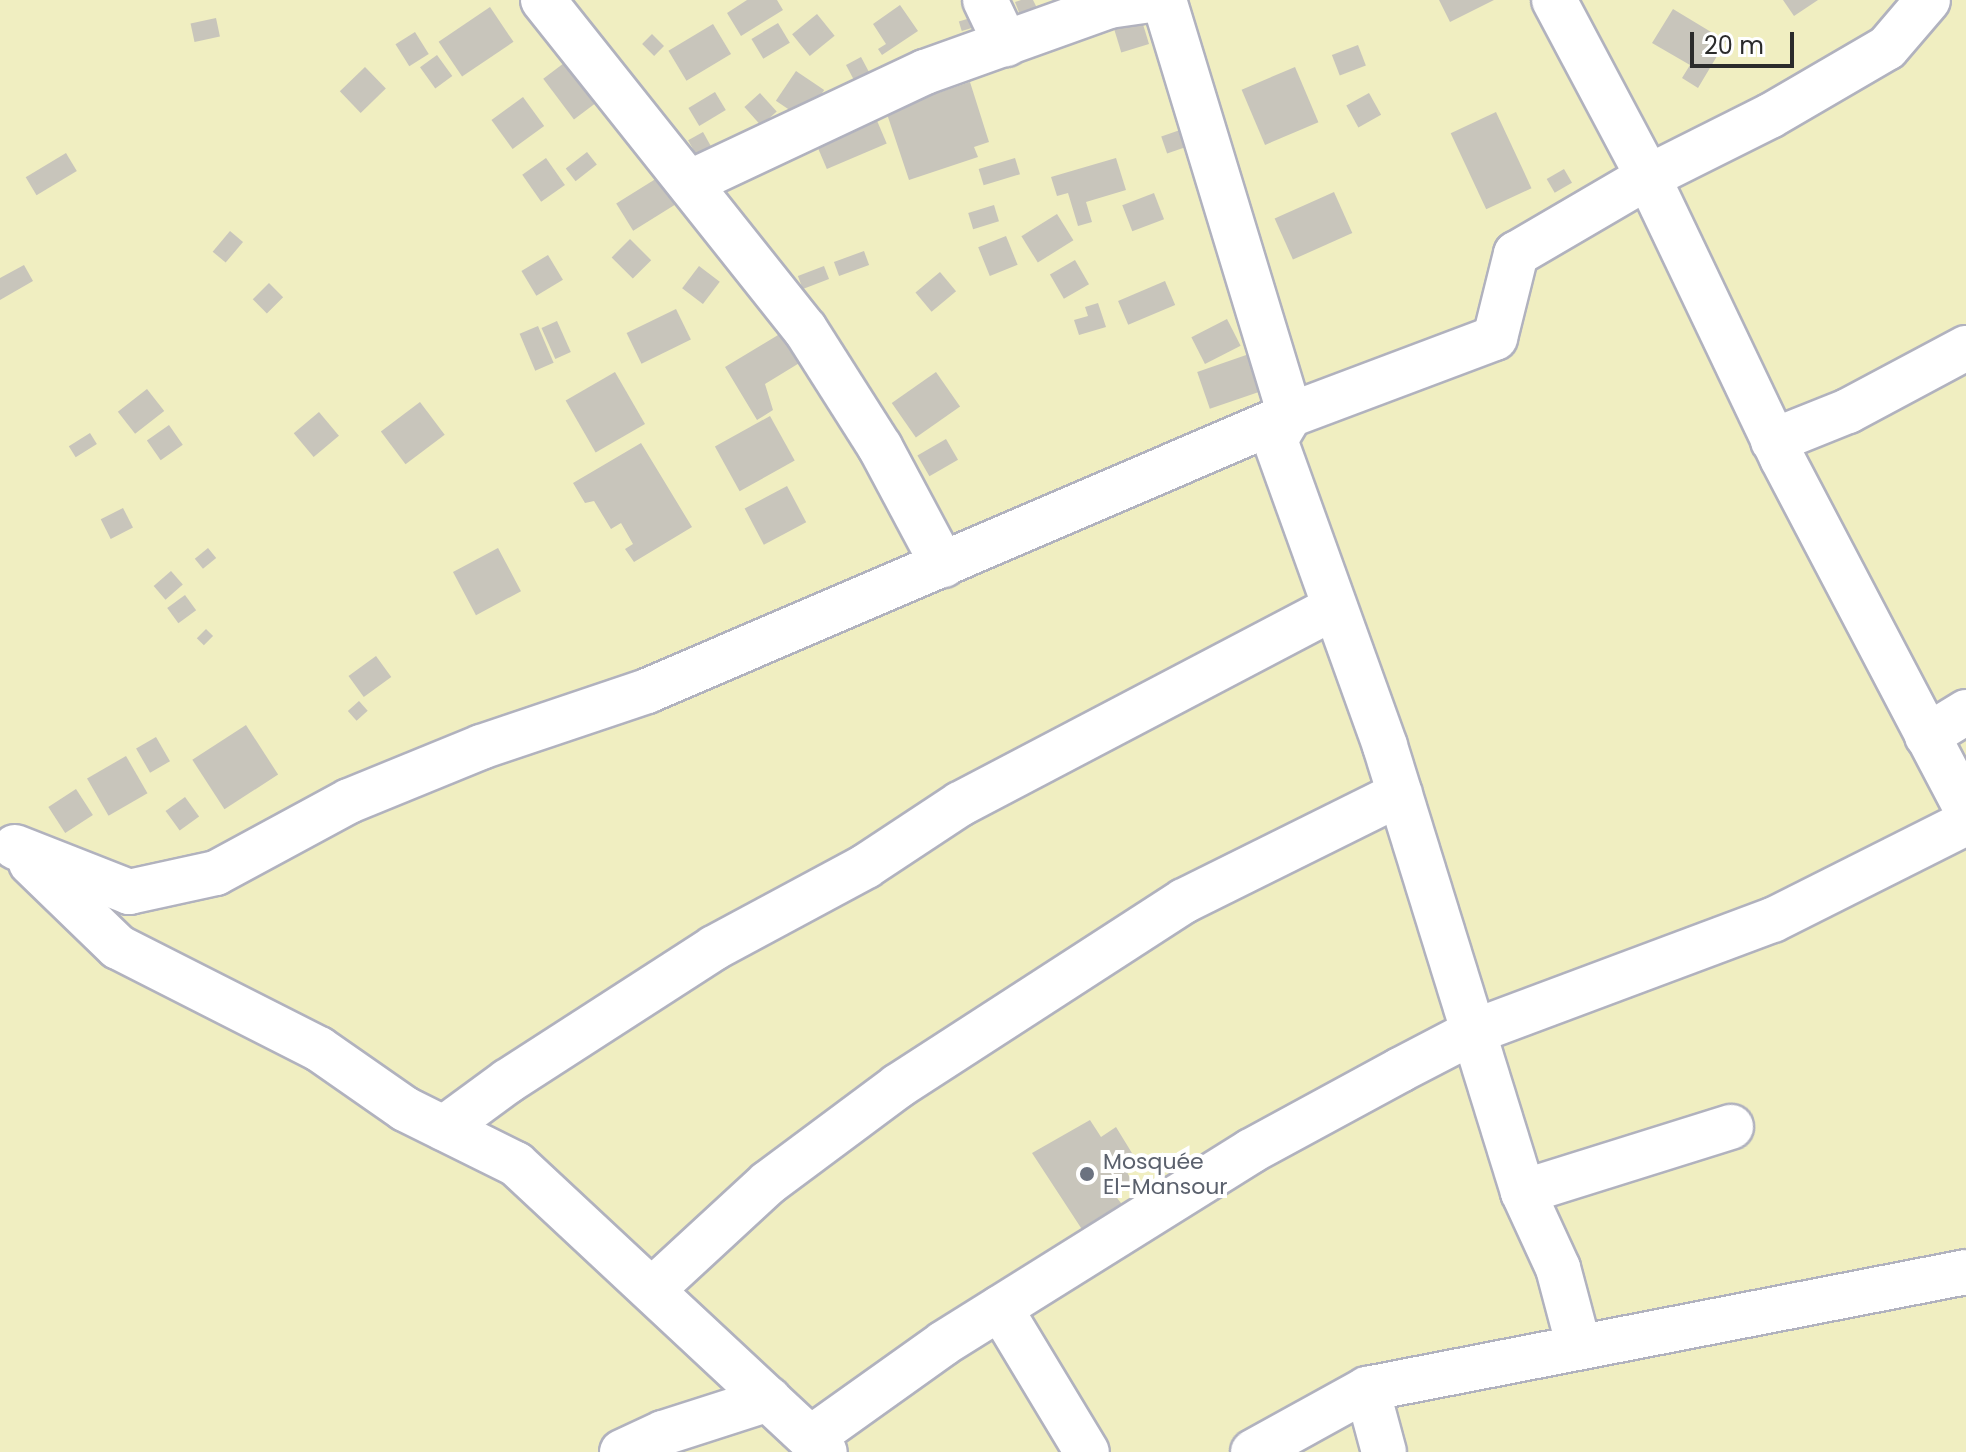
<!DOCTYPE html>
<meta charset="utf-8">
<style>
body{margin:0}
#map{position:relative;width:1966px;height:1452px;overflow:hidden;background:#ece7dd;font-family:Poppins,sans-serif}
div>[style]{position:absolute}
[style*='--x']{left:calc(var(--x)*1px);top:calc(var(--y)*1px);width:calc(var(--w)*1px);rotate:calc(var(--a)*1deg)}
.sand>*{inset:0;background:#f0eec1;transform-origin:0 0}
.building>*{inset:0;background:#c8c5bb;transform-origin:0 0}
.roads{filter:drop-shadow(2px 0 #b1b2be) drop-shadow(-2px 0 #b1b2be) drop-shadow(0 2px #b1b2be) drop-shadow(0 -2px #b1b2be)}
.minor>*{height:44px;margin:-22px;padding:0 22px;transform-origin:22px;border-radius:22px;background:#fff}
.dots>*{width:22px;height:22px;translate:-50% -50%;box-sizing:border-box;border:4px solid #fff;border-radius:50%}
span{translate:-50% -50%;white-space:nowrap;text-align:center;line-height:1.15;-webkit-text-stroke:8px #fff;paint-order:stroke}
.worship-label{font-size:22px;color:#5b616d}
.left{translate:0 -50%;text-align:left}
.scale{position:absolute;left:1690px;top:32px;width:104px;height:36px;box-sizing:border-box;border:4px solid #2b2b2b;border-top:0;padding-left:10px;font-size:24px;line-height:28px;white-space:nowrap;color:#2b2b2b;-webkit-text-stroke:6px #fff;paint-order:stroke}
</style>
<div id="map">
<div class="sand">
<i style="left:0;top:0;width:1966px;height:1452px"></i>
</div>
<div class="building">
<i style="clip-path:polygon(747px 0,777px 0,783px 10px,741px 36px,727px 13px)"></i>
<i style="clip-path:polygon(1021px 0,1033px 0,1039px 12px,1022px 20px,1015px 2px)"></i>
<i style="clip-path:polygon(1439px 0,1494px 0,1450px 22px)"></i>
<i style="clip-path:polygon(1783px 0,1818px 0,1794px 16px)"></i>
<i style="clip-path:polygon(900px 5px,918px 31px,882px 55px,878px 49px,886px 44px,873px 24px)"></i>
<i style="left:490px;top:7px;width:42px;height:62px;rotate:56deg"></i>
<i style="clip-path:polygon(1673px 9px,1726px 41px,1698px 88px,1682px 78px,1690px 65px,1652px 43px)"></i>
<i style="left:817px;top:14px;width:28px;height:32px;rotate:51deg"></i>
<i style="left:977px;top:16px;width:10px;height:19px;rotate:73deg"></i>
<i style="left:216px;top:18px;width:19px;height:26px;rotate:78deg"></i>
<i style="left:1142px;top:21px;width:24px;height:29px;rotate:73deg"></i>
<i style="left:778px;top:23px;width:23px;height:31px;rotate:59deg"></i>
<i style="left:713px;top:24px;width:35px;height:52px;rotate:59deg"></i>
<i style="left:415px;top:32px;width:26px;height:23px;rotate:58deg"></i>
<i style="left:652px;top:34px;width:17px;height:14px;rotate:45deg"></i>
<i style="left:1358px;top:45px;width:22px;height:28px;rotate:69deg"></i>
<i style="left:437px;top:55px;width:26px;height:21px;rotate:54deg"></i>
<i style="left:572px;top:57px;width:51px;height:36px;rotate:53deg"></i>
<i style="left:861px;top:57px;width:30px;height:17px;rotate:62deg"></i>
<i style="left:365px;top:67px;width:30px;height:35px;rotate:46deg"></i>
<i style="left:1295px;top:67px;width:60px;height:58px;rotate:67deg"></i>
<i style="left:796px;top:71px;width:34px;height:36px;rotate:34deg"></i>
<i style="clip-path:polygon(970px 82px,989px 142px,974px 147px,978px 157px,909px 180px,886px 111px)"></i>
<i style="left:715px;top:92px;width:21px;height:31px;rotate:59deg"></i>
<i style="left:760px;top:93px;width:25px;height:21px;rotate:48deg"></i>
<i style="left:1369px;top:93px;width:25px;height:26px;rotate:61deg"></i>
<i style="left:523px;top:97px;width:36px;height:39px;rotate:54deg"></i>
<i style="left:1496px;top:112px;width:84px;height:50px;rotate:65deg"></i>
<i style="left:875px;top:116px;width:30px;height:65px;rotate:67deg"></i>
<i style="left:1183px;top:129px;width:18px;height:23px;rotate:71deg"></i>
<i style="left:703px;top:132px;width:25px;height:17px;rotate:61deg"></i>
<i style="left:587px;top:152px;width:16px;height:27px;rotate:52deg"></i>
<i style="left:66px;top:153px;width:21px;height:47px;rotate:59deg"></i>
<i style="left:546px;top:158px;width:33px;height:29px;rotate:55deg"></i>
<i style="left:1015px;top:158px;width:17px;height:38px;rotate:73deg"></i>
<i style="clip-path:polygon(1116px 158px,1126px 190px,1086px 202px,1092px 222px,1078px 226px,1068px 193px,1057px 196px,1051px 177px)"></i>
<i style="left:1564px;top:169px;width:16px;height:20px;rotate:60deg"></i>
<i style="left:662px;top:175px;width:32px;height:54px;rotate:58deg"></i>
<i style="left:1334px;top:192px;width:45px;height:65px;rotate:66deg"></i>
<i style="left:1154px;top:193px;width:28px;height:34px;rotate:69deg"></i>
<i style="left:994px;top:205px;width:17px;height:27px;rotate:73deg"></i>
<i style="left:1057px;top:214px;width:31px;height:42px;rotate:58deg"></i>
<i style="left:230px;top:231px;width:17px;height:27px;rotate:40deg"></i>
<i style="left:1006px;top:236px;width:31px;height:30px;rotate:68deg"></i>
<i style="left:630px;top:239px;width:30px;height:26px;rotate:45deg"></i>
<i style="left:864px;top:251px;width:15px;height:32px;rotate:70deg"></i>
<i style="left:548px;top:255px;width:29px;height:31px;rotate:59deg"></i>
<i style="left:1075px;top:260px;width:28px;height:29px;rotate:60deg"></i>
<i style="clip-path:polygon(24px 265px,33px 281px,0 300px,0 278px)"></i>
<i style="left:699px;top:266px;width:26px;height:28px;rotate:37deg"></i>
<i style="left:824px;top:266px;width:14px;height:28px;rotate:69deg"></i>
<i style="left:940px;top:272px;width:25px;height:32px;rotate:50deg"></i>
<i style="left:1165px;top:281px;width:26px;height:51px;rotate:67deg"></i>
<i style="left:269px;top:283px;width:20px;height:23px;rotate:45deg"></i>
<i style="clip-path:polygon(1098px 303px,1106px 327px,1079px 335px,1074px 320px,1088px 316px,1085px 307px)"></i>
<i style="left:676px;top:309px;width:34px;height:55px;rotate:64deg"></i>
<i style="left:1227px;top:319px;width:30px;height:40px;rotate:63deg"></i>
<i style="left:557px;top:321px;width:34px;height:17px;rotate:66deg"></i>
<i style="left:538px;top:326px;width:40px;height:20px;rotate:67deg"></i>
<i style="clip-path:polygon(783px 332px,801px 362px,765px 384px,773px 410px,757px 420px,725px 367px)"></i>
<i style="left:1252px;top:353px;width:39px;height:58px;rotate:71deg"></i>
<i style="left:615px;top:372px;width:60px;height:57px;rotate:60deg"></i>
<i style="left:936px;top:372px;width:42px;height:54px;rotate:55deg"></i>
<i style="left:147px;top:389px;width:28px;height:37px;rotate:52deg"></i>
<i style="left:420px;top:402px;width:41px;height:49px;rotate:53deg"></i>
<i style="left:319px;top:412px;width:31px;height:33px;rotate:50deg"></i>
<i style="left:770px;top:416px;width:51px;height:63px;rotate:61deg"></i>
<i style="left:169px;top:425px;width:24px;height:27px;rotate:55deg"></i>
<i style="left:90px;top:433px;width:13px;height:25px;rotate:58deg"></i>
<i style="left:946px;top:439px;width:24px;height:33px;rotate:60deg"></i>
<i style="clip-path:polygon(641px 443px,692px 527px,634px 562px,625px 549px,633px 544px,621px 523px,611px 529px,594px 501px,585px 503px,573px 483px)"></i>
<i style="left:787px;top:486px;width:41px;height:48px;rotate:62deg"></i>
<i style="left:123px;top:508px;width:22px;height:25px;rotate:63deg"></i>
<i style="left:208px;top:548px;width:13px;height:17px;rotate:51deg"></i>
<i style="left:498px;top:548px;width:49px;height:51px;rotate:62deg"></i>
<i style="left:171px;top:571px;width:18px;height:23px;rotate:49deg"></i>
<i style="left:185px;top:595px;width:19px;height:22px;rotate:54deg"></i>
<i style="left:206px;top:629px;width:10px;height:13px;rotate:45deg"></i>
<i style="left:376px;top:656px;width:26px;height:34px;rotate:54deg"></i>
<i style="left:359px;top:701px;width:13px;height:15px;rotate:48deg"></i>
<i style="left:246px;top:725px;width:59px;height:64px;rotate:57deg"></i>
<i style="left:156px;top:737px;width:28px;height:23px;rotate:60deg"></i>
<i style="left:126px;top:756px;width:43px;height:45px;rotate:60deg"></i>
<i style="left:76px;top:789px;width:31px;height:33px;rotate:57deg"></i>
<i style="left:185px;top:797px;width:24px;height:24px;rotate:54deg"></i>
<i style="clip-path:polygon(1090px 1120px,1101px 1137px,1116px 1127px,1135px 1158px,1123px 1164px,1133px 1184px,1114px 1194px,1124px 1207px,1085px 1234px,1032px 1153px)"></i>
</div>
<div class="roads">
<div class="minor">
<i style="--x:543;--y:0;--w:421;--a:51.5"></i>
<i style="--x:805;--y:329;--w:140;--a:57.6"></i>
<i style="--x:880;--y:447;--w:134;--a:61.9"></i>
<i style="--x:985;--y:0;--w:49;--a:64.5"></i>
<i style="--x:1164;--y:0;--w:434;--a:73.1"></i>
<i style="--x:1290;--y:415;--w:29;--a:121"></i>
<i style="--x:1275;--y:440;--w:325;--a:70.2"></i>
<i style="--x:1385;--y:746;--w:467;--a:72.8"></i>
<i style="--x:1523;--y:1192;--w:84;--a:65.3"></i>
<i style="--x:1558;--y:1268;--w:82;--a:75.1"></i>
<i style="--x:1554;--y:0;--w:200;--a:62"></i>
<i style="--x:1648;--y:177;--w:311;--a:64.5"></i>
<i style="--x:1782;--y:458;--w:396;--a:62.3"></i>
<i style="--x:691;--y:182;--w:259;--a:-25.2"></i>
<i style="--x:925;--y:72;--w:195;--a:-19.7"></i>
<i style="--x:1109;--y:6;--w:42;--a:-8.1"></i>
<i style="--x:1773;--y:441;--w:81;--a:-21.8"></i>
<i style="--x:1848;--y:411;--w:134;--a:-28.1"></i>
<i style="--x:1927;--y:736;--w:46;--a:-31.6"></i>
<i style="--x:15;--y:847;--w:123;--a:21.5"></i>
<i style="--x:129;--y:892;--w:89;--a:-12.3"></i>
<i style="--x:216;--y:873;--w:151;--a:-28.4"></i>
<i style="--x:349;--y:801;--w:143;--a:-22.2"></i>
<i style="--x:481;--y:747;--w:175;--a:-18.6"></i>
<i style="--x:647;--y:691;--w:700;--a:-23.23"></i>
<i style="--x:1290;--y:415;--w:219;--a:-20.6"></i>
<i style="--x:1495;--y:338;--w:87;--a:-76"></i>
<i style="--x:1516;--y:254;--w:153;--a:-30.3"></i>
<i style="--x:1648;--y:177;--w:136;--a:-26.6"></i>
<i style="--x:1770;--y:116;--w:135;--a:-30.2"></i>
<i style="--x:1887;--y:48;--w:63;--a:-49.5"></i>
<i style="--x:31;--y:863;--w:121;--a:44"></i>
<i style="--x:118;--y:947;--w:225;--a:26.9"></i>
<i style="--x:319;--y:1049;--w:105;--a:34.9"></i>
<i style="--x:405;--y:1109;--w:124;--a:26.4"></i>
<i style="--x:516;--y:1164;--w:422;--a:43"></i>
<i style="--x:444;--y:1128;--w:79;--a:-36.3"></i>
<i style="--x:508;--y:1081;--w:245;--a:-32.8"></i>
<i style="--x:714;--y:948;--w:173;--a:-28.3"></i>
<i style="--x:866;--y:866;--w:113;--a:-33.4"></i>
<i style="--x:960;--y:804;--w:422;--a:-27.7"></i>
<i style="--x:1523;--y:1192;--w:218;--a:-17.4"></i>
<i style="--x:652;--y:1290;--w:158;--a:-42.7"></i>
<i style="--x:768;--y:1183;--w:162;--a:-36.7"></i>
<i style="--x:898;--y:1086;--w:341;--a:-32.9"></i>
<i style="--x:1184;--y:901;--w:241;--a:-26.4"></i>
<i style="--x:1000;--y:1308;--w:168;--a:58.9"></i>
<i style="--x:1367;--y:1389;--w:65;--a:74.9"></i>
<i style="--x:811;--y:1438;--w:163;--a:-35.5"></i>
<i style="--x:944;--y:1343;--w:362;--a:-32"></i>
<i style="--x:1251;--y:1151;--w:170;--a:-28.5"></i>
<i style="--x:1400;--y:1070;--w:82;--a:-27.5"></i>
<i style="--x:1473;--y:1032;--w:320;--a:-20.5"></i>
<i style="--x:1773;--y:920;--w:216;--a:-26.7"></i>
<i style="--x:622;--y:1452;--w:45;--a:-24.9"></i>
<i style="--x:663;--y:1433;--w:111;--a:-17.8"></i>
<i style="--x:1253;--y:1452;--w:130;--a:-28.9"></i>
<i style="--x:1367;--y:1389;--w:610;--a:-11.05"></i>
</div>
</div>
<div class="dots">
<i style="left:1087px;top:1174px;background:#6b7280"></i>
</div>
<div class="worship-label">
<span class="left" style="left:1103px;top:1174px">Mosquée<br>El-Mansour</span>
</div>
<div class="scale">20 m</div>
</div>
